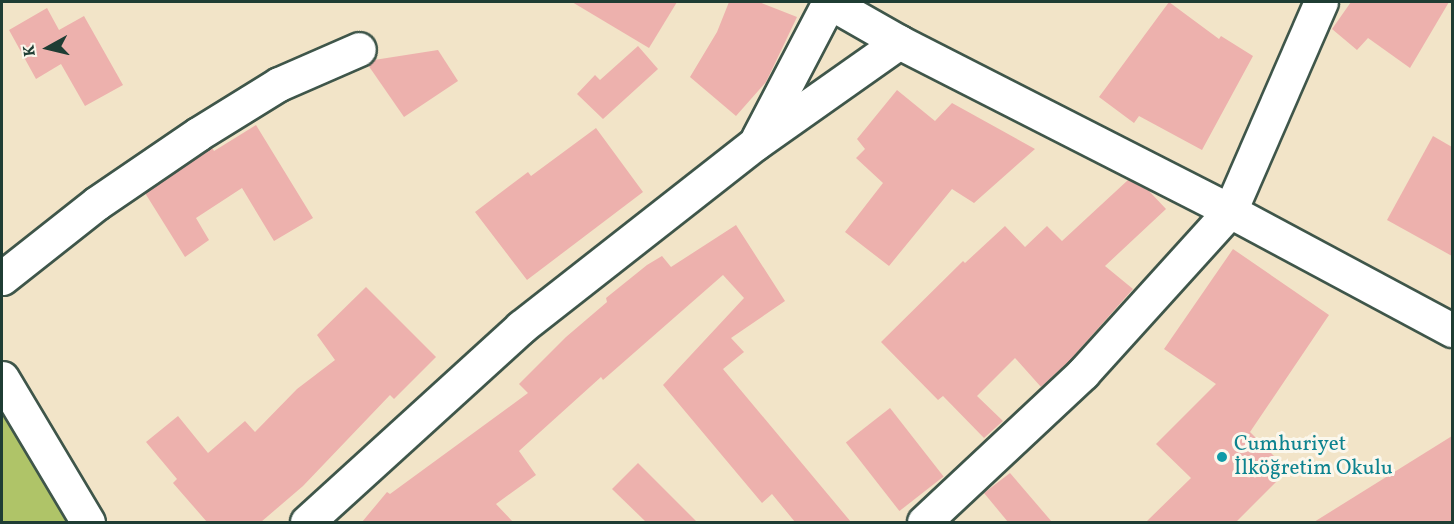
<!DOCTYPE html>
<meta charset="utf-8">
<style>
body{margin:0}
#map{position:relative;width:1454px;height:524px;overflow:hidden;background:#f2e4c8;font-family:Vollkorn,serif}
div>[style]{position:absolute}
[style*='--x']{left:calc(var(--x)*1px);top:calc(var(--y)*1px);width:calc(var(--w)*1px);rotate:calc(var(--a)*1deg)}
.green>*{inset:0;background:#afc468}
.building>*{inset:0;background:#edb1ad;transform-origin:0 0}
.roads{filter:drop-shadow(2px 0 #3f564a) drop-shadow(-2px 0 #3f564a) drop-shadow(0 2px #3f564a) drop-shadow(0 -2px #3f564a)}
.minor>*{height:33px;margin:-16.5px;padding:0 16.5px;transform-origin:16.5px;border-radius:16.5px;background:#fff}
.dots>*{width:16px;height:16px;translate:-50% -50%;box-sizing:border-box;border:3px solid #fbf7ec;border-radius:50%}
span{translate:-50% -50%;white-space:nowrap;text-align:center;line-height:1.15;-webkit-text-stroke:6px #fbf7ec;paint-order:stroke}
.culture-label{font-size:21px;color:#0d838f}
.left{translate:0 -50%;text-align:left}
.frame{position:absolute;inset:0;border:3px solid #1f3d34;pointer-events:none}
.north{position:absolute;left:18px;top:18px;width:60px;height:60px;-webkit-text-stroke:4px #fbf7ec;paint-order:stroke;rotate:262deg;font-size:16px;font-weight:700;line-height:24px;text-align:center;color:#1f3d34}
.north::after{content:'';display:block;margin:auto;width:21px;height:27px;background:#1f3d34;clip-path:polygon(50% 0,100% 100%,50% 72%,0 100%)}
</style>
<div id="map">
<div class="green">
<i style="clip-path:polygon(2px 371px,81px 522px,2px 522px)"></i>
</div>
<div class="building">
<i style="clip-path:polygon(572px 2px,677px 2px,649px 48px)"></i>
<i style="clip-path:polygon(729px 2px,759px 2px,797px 17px,766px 82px,736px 116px,690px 77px,717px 32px)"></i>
<i style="clip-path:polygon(1169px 2px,1219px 39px,1221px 36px,1253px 56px,1202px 150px,1139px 116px,1134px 123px,1099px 97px)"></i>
<i style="clip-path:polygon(1351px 2px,1449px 2px,1410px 68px,1368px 38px,1357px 50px,1332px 29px)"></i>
<i style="clip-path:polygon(47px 8px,59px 30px,84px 16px,123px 85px,85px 106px,61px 64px,36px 79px,9px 30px)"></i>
<i style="clip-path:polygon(638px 46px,658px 69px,603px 119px,577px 94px,595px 75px,600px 80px)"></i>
<i style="clip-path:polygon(438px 50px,458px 81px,404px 117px,368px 65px,374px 60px)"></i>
<i style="clip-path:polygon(897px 90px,935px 121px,952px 103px,1035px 149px,974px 203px,952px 189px,889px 266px,845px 232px,883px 183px,856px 158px,865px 149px,857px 139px)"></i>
<i style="clip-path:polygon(256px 125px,313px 218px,274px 241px,242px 188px,196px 218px,209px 240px,185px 257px,145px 193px,212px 148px,214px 151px)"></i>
<i style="clip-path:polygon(596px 128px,643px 192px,527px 280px,475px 212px,528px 172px,531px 176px)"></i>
<i style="clip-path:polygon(1433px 136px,1452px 147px,1452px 256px,1387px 220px)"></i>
<i style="clip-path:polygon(1128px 180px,1149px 191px,1166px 209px,1105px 266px,1133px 289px,1070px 360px,1041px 387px,1015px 358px,977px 396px,1003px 421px,984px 438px,943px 396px,938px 400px,881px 342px,963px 261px,965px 263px,1005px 226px,1025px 247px,1047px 226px,1062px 241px)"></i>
<i style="clip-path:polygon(736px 225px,785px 301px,731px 338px,744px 352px,723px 369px,851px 522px,795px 522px,772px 494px,762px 503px,663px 385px,744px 298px,723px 275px,603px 380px,601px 377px,519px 451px,536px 475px,496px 504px,513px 522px,362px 522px,387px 492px,390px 494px,528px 393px,519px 384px,566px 337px,607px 302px,606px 298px,647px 265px,662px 256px,671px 267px)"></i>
<i style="clip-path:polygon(1233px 249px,1329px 315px,1250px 432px,1288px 470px,1236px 522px,1146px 522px,1191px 478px,1156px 444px,1216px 384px,1164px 349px)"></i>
<i style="clip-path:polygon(366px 287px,436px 357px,394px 399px,390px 395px,303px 486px,261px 522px,207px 522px,173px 483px,177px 479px,146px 442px,178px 416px,208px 453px,245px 421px,255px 432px,297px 389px,335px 360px,317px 335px)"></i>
<i style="left:890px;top:408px;width:87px;height:56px;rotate:52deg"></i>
<i style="clip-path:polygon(1452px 436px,1452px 522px,1314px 522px)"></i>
<i style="clip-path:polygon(638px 463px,697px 522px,646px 522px,612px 489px)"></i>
<i style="clip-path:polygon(1010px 473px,1052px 522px,1008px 522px,984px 493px)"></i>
</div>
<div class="roads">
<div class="minor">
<i style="--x:829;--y:2;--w:81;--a:29.7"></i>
<i style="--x:899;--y:42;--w:372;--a:27"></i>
<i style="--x:1230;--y:211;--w:252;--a:28.2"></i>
<i style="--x:758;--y:138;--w:153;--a:-62.4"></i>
<i style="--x:2;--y:278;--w:121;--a:-38.3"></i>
<i style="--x:97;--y:203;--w:122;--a:-34.3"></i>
<i style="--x:198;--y:134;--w:95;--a:-31.7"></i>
<i style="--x:279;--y:84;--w:87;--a:-23.6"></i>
<i style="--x:2;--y:378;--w:168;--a:59.2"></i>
<i style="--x:307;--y:522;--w:290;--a:-42.3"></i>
<i style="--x:521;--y:327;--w:298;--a:-38.1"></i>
<i style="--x:756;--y:143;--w:175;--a:-35.2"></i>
<i style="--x:924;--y:522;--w:218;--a:-43.1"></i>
<i style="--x:1083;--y:373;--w:219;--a:-47.8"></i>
<i style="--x:1230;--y:211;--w:228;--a:-66.5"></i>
</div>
</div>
<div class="dots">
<i style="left:1222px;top:457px;background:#0f9aa8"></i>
</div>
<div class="culture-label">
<span class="left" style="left:1234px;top:457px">Cumhuriyet<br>İlköğretim Okulu</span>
</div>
<div class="frame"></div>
<div class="north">K</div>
</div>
